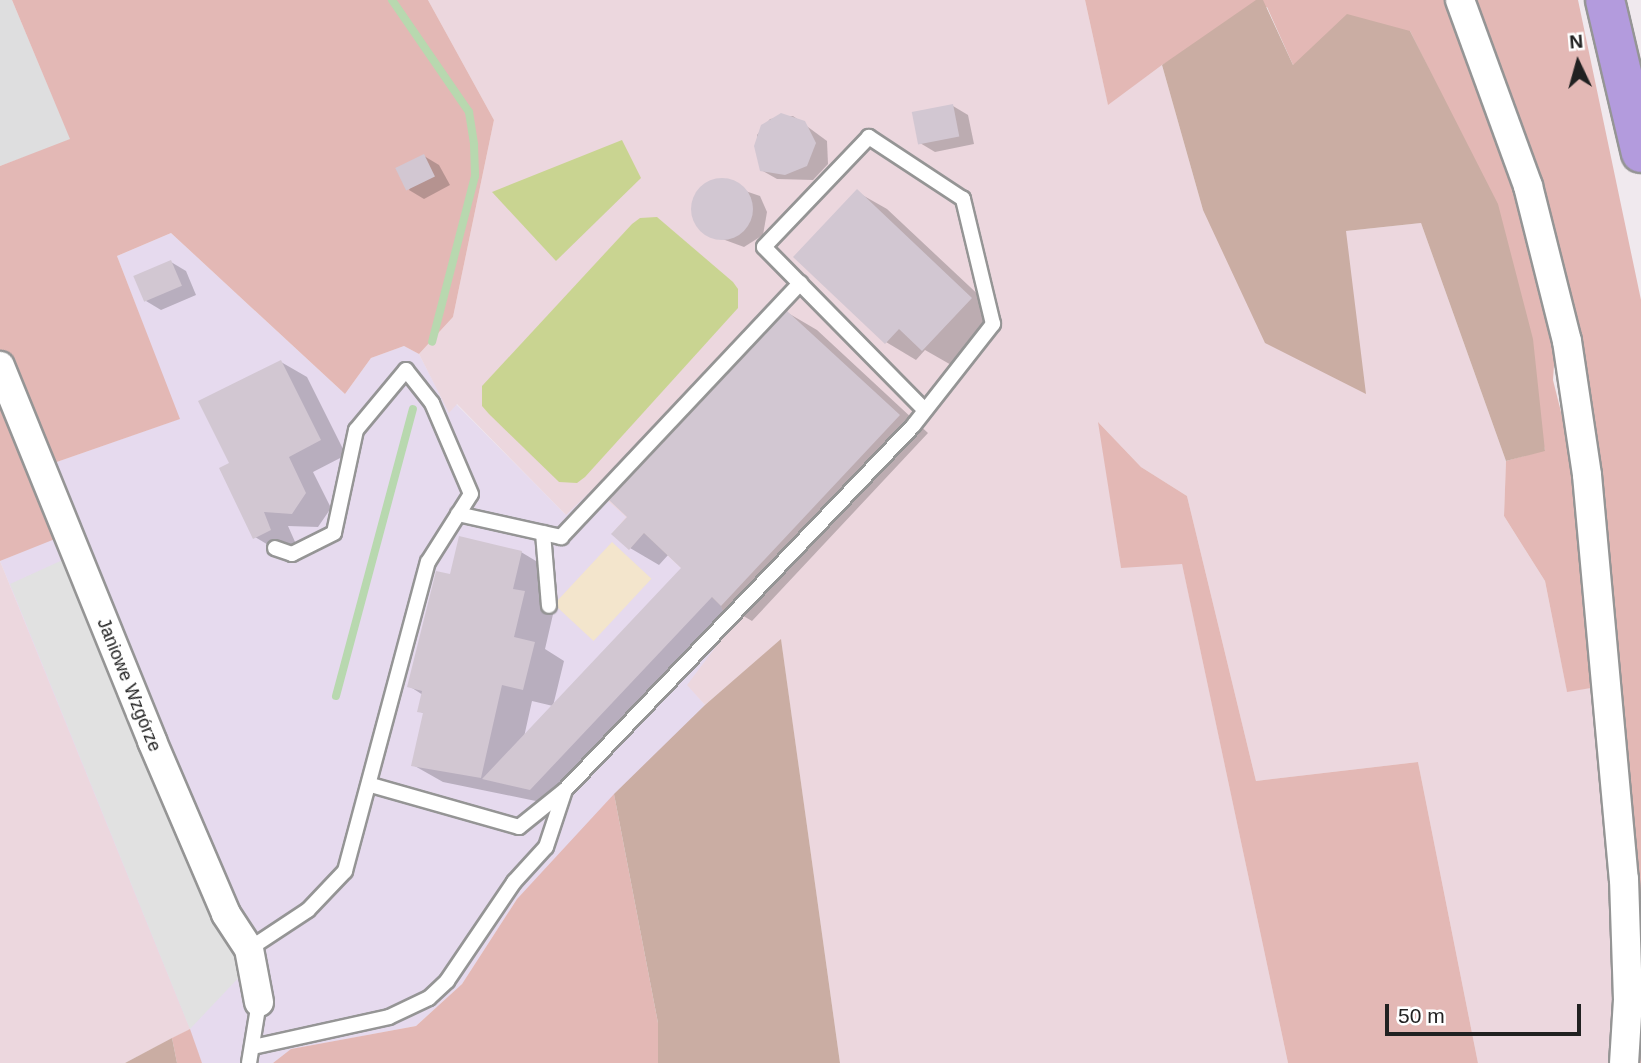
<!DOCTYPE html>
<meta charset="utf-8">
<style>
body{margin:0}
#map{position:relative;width:1641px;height:1063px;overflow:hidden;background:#f0e9ee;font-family:Arial,sans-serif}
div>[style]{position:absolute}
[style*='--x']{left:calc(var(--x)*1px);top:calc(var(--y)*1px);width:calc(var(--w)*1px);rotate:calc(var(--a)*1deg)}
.residential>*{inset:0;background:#dededf}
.commercial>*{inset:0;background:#e6daee}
.farmland>*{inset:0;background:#ecd7de}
.grass>*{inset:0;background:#e3b8b5}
.forest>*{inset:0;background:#caada3}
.park>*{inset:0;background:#f3e5cc;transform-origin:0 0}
.pitch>*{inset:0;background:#c9d491}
.parking>*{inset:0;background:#e1e1e1}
.shadow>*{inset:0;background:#0003}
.stream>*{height:8px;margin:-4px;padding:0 4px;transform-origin:4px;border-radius:4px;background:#b8d8af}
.building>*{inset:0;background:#d2c7d2;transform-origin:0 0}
.round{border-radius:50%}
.roads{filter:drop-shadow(2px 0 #959595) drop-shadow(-2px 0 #959595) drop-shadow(0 2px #959595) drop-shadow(0 -2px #959595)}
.lane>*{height:14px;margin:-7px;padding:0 7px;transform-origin:7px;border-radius:7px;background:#fff}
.street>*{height:28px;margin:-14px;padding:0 14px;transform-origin:14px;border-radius:14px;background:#fff}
.highway>*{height:38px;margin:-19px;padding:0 19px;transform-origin:19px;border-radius:19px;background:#b39bdd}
span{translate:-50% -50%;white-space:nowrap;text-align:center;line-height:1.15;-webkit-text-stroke:7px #fff;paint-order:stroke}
.street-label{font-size:18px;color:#212121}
.north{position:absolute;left:1543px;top:28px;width:70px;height:70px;-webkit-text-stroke:5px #fff;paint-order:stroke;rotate:355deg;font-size:19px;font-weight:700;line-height:28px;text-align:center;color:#212121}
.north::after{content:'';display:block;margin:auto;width:24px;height:32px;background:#212121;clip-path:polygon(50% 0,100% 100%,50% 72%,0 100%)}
.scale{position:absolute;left:1385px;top:1004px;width:196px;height:32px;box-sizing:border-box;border:4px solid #212121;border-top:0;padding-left:9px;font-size:21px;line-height:24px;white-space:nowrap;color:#212121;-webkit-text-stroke:5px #fff;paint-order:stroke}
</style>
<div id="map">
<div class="residential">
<i style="clip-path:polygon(0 0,12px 0,71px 140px,0 166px)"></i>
</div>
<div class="commercial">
<i style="clip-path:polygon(171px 233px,345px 394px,371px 358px,404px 346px,419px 354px,449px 412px,456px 404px,565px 514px,594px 487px,627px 517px,612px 533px,644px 533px,721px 606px,730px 628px,688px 685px,705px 705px,517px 899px,462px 984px,416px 1026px,292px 1049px,273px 1063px,202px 1063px,0 561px,75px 530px,51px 464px,179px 419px,117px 256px)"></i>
</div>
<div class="farmland">
<i style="clip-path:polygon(428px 0,1085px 0,1108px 104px,1162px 65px,1203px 210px,1346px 231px,1421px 223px,1506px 461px,1504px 516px,1545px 581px,1567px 691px,1597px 687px,1619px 1010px,1611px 1026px,1610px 1063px,1478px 1063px,1418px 762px,1256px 781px,1187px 496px,1141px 467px,1099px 423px,1121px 567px,1182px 563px,1288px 1063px,840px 1063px,781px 640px,705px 705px,687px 685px,730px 628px,721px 606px,644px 533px,629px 550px,612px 534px,626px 517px,594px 488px,566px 515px,457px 404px,449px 413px,419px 354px,453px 317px,494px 120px)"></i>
<i style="clip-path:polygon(0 561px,190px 1029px,125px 1063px,0 1063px)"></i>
</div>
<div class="grass">
<i style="clip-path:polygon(12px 0,428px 0,494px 120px,453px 317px,419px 354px,404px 346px,371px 358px,345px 394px,171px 233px,117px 256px,180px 419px,51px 464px,0 350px,0 166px,70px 139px)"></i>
<i style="clip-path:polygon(1085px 0,1449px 0,1509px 159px,1555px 350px,1553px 380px,1573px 460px,1597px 687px,1567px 692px,1545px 581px,1504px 516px,1506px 461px,1545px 450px,1451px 114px,1410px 31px,1293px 65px,1267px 7px,1162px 65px,1108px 105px)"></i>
<i style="clip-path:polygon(1471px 0,1578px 0,1641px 300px,1641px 1063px,1634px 1063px,1595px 471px)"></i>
<i style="clip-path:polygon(0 385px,60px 537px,0 561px)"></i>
<i style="clip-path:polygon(1098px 422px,1141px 467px,1187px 496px,1256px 781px,1418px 762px,1478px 1063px,1288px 1063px,1182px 564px,1121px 568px)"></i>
<i style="clip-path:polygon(614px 794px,658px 1023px,658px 1063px,273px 1063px,291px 1049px,416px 1026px,462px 984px,517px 899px)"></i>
<i style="clip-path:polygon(190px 1029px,202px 1063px,177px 1063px,172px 1038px)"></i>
</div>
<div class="forest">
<i style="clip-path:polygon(1256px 0,1263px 0,1293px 65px,1347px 14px,1410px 31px,1498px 204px,1533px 339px,1545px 451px,1506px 461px,1421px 223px,1346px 231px,1366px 394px,1265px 343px,1203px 210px,1162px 65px)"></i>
<i style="clip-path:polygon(781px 639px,840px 1063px,658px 1063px,658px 1023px,614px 794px,705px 705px)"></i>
<i style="clip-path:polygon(172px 1038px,177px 1063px,125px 1063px)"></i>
</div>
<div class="park">
<i style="left:612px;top:542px;width:54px;height:85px;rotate:43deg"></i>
</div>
<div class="pitch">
<i style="clip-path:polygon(622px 140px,641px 178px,556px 261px,492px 192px)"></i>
<i style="clip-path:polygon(657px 217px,733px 282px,738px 289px,738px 308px,585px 477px,577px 483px,559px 482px,489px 414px,482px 406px,482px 386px,632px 224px,640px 218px)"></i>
</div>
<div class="parking">
<i style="clip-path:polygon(67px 558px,186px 858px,244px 972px,190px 1029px,10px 584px)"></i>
</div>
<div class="shadow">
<i style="clip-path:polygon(953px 106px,968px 115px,974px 144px,935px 152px,920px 143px)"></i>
<i style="clip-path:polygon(793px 116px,827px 141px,828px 164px,813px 180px,777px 179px,761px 170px,757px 135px,770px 119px)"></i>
<i style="clip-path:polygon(424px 156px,439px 165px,450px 185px,424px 199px,409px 190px)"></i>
<i style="clip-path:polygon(716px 181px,760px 196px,767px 212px,763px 235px,744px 247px,706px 233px,693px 215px,698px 193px)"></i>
<i style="clip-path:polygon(857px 192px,887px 209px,1001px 316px,953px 366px,925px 350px,916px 360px,886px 342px)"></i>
<i style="clip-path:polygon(171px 262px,186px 271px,196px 295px,161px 310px,146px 301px)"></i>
<i style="clip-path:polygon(788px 313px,817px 330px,928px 433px,752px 621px,740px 614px,560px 806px,443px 782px,413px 765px,425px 714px,419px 711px,423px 695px,409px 686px,451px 576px,521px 552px,551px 570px,554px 610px,545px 649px,564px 661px,553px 706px,532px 701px,524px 737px,684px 568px,669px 554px,659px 565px,630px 548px)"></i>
<i style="clip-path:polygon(281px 362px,307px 377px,346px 455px,313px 472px,331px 508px,318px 527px,288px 526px,296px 544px,280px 552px,255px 537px,231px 464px)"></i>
</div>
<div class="stream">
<i style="--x:392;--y:0;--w:136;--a:55.5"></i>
<i style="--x:469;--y:112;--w:33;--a:81"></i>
<i style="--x:474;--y:145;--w:31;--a:88"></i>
<i style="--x:475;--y:176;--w:171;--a:104.5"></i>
<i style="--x:336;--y:696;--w:297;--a:-75"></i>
</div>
<div class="building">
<i style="left:953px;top:104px;width:33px;height:42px;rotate:79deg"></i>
<i style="clip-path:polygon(781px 113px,805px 121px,816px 143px,807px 166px,785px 175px,760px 171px,754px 146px,761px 125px)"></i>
<i style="left:424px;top:154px;width:25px;height:32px;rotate:64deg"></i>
<i class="round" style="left:691px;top:178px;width:62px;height:62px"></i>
<i style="clip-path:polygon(857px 189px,972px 298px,922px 351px,899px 329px,885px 344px,793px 257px)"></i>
<i style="left:171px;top:260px;width:28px;height:41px;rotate:67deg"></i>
<i style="clip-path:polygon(787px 311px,900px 415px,721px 606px,712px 597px,530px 790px,482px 779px,681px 568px,644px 533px,629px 550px,611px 534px,627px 517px,609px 500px)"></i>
<i style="clip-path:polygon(281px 360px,321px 440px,289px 457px,306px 493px,292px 514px,264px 512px,271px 530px,253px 539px,219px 468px,229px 463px,198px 401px)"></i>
<i style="clip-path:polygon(459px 536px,522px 551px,513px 589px,525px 591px,514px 637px,535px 642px,523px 690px,502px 685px,481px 778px,411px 766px,423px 713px,417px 712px,422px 691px,407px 687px,436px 571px,450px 574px)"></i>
</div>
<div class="roads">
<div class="lane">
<i style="--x:458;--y:514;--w:106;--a:12.6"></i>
<i style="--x:561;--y:537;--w:349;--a:-46.7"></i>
<i style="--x:543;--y:533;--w:73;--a:85.3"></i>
<i style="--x:371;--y:785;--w:154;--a:15.8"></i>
<i style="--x:519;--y:827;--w:59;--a:-38.8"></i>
<i style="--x:565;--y:790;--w:504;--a:-46.29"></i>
<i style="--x:913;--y:426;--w:130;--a:-51.9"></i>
<i style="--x:993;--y:324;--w:129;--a:-103.5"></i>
<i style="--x:963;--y:199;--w:113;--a:-146.6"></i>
<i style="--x:869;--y:137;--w:152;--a:133.7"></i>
<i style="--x:764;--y:247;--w:229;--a:45.4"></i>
<i style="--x:249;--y:949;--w:71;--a:-33.5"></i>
<i style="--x:308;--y:910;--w:54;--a:-46.5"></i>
<i style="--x:345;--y:871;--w:320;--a:-75"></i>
<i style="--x:428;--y:562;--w:80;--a:-57.7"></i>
<i style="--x:471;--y:494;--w:99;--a:-113.2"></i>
<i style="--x:432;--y:403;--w:42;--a:-128.2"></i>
<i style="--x:406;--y:370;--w:78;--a:129.8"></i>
<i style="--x:356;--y:430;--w:105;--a:102.1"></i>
<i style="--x:334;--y:533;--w:47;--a:153.4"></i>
<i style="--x:292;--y:554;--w:18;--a:-161"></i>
<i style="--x:253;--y:1047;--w:139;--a:-12.4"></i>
<i style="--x:389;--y:1017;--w:44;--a:-25.4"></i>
<i style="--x:429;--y:998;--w:25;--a:-43"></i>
<i style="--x:447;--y:981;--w:120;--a:-55.9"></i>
<i style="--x:514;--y:882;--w:47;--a:-47.6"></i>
<i style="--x:546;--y:847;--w:60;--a:-71.6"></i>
<i style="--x:249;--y:1063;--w:62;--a:-80.7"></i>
</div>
<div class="street">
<i style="--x:1460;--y:0;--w:198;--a:69.9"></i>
<i style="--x:1528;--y:186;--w:160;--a:75.9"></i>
<i style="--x:1567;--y:341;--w:135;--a:81.5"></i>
<i style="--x:1587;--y:475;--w:406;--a:84.8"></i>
<i style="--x:1624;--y:879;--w:121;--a:88.1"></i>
<i style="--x:1628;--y:1000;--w:63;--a:93.6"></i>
<i style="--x:0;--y:366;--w:405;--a:67.9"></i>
<i style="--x:152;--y:741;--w:188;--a:66.8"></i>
<i style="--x:226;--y:914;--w:42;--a:56.7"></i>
<i style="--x:249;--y:949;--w:54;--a:79.3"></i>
</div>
<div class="highway">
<i style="--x:1605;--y:0;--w:157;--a:76.8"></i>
</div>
</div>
<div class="street-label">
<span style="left:129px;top:685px;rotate:68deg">Janiowe Wzgórze</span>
</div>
<div class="north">N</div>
<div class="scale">50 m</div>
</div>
